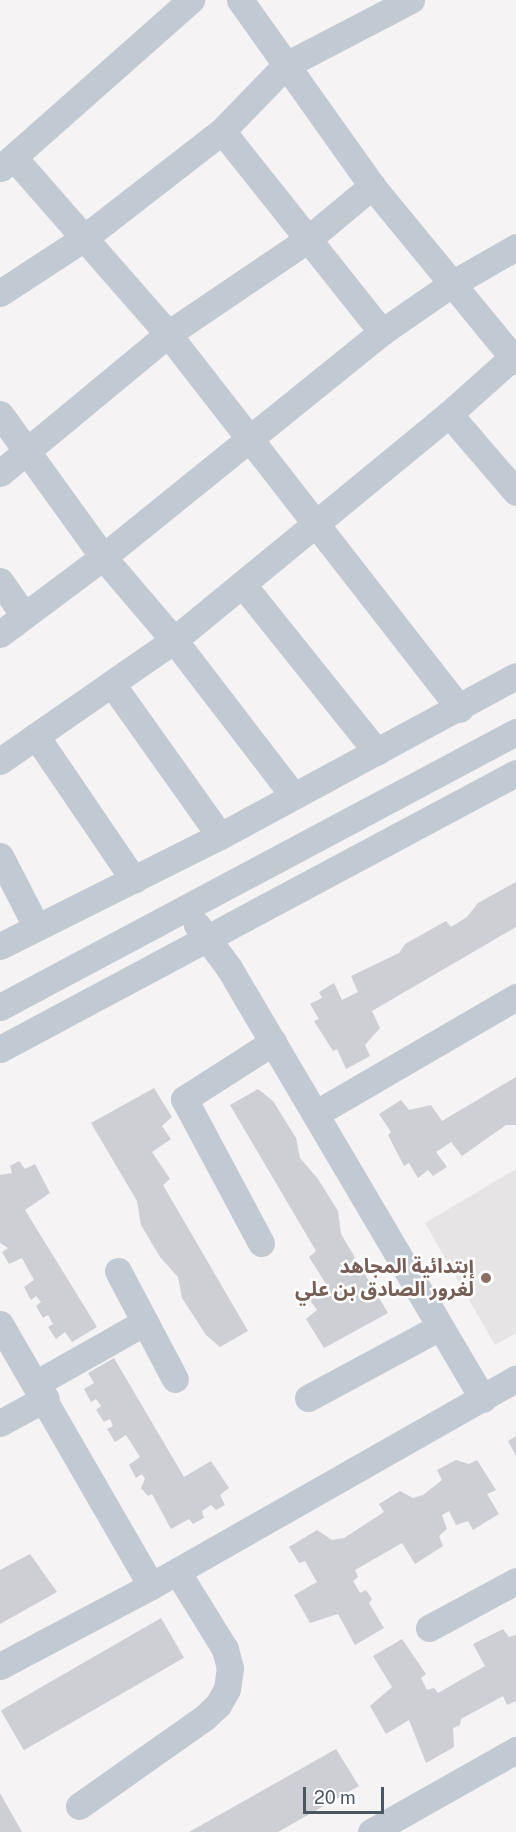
<!DOCTYPE html>
<meta charset="utf-8">
<style>
body{margin:0}
#map{position:relative;width:516px;height:1832px;overflow:hidden;background:#f5f3f3;font-family:"Public Sans","Noto Sans Arabic",sans-serif}
div>[style]{position:absolute}
[style*='--x']{left:calc(var(--x)*1px);top:calc(var(--y)*1px);width:calc(var(--w)*1px);rotate:calc(var(--a)*1deg)}
.education>*{inset:0;background:#e6e4e5}
.building>*{inset:0;background:#cdcfd5;transform-origin:0 0}
.minor>*{height:27px;margin:-13.5px;padding:0 13.5px;transform-origin:13.5px;border-radius:13.5px;background:#c1cad2}
.dots>*{width:16px;height:16px;translate:-50% -50%;box-sizing:border-box;border:3px solid #fff;border-radius:50%}
span{translate:-50% -50%;white-space:nowrap;text-align:center;line-height:1.15;-webkit-text-stroke:5px #fff;paint-order:stroke}
.education-label{font-size:20px;color:#785e54;font-weight:700}
.right{translate:-100% -50%;text-align:right}
.scale{position:absolute;left:303px;top:1787px;width:81px;height:27px;box-sizing:border-box;border:3px solid #4a5661;border-top:0;padding-left:8px;font-size:18px;line-height:21px;white-space:nowrap;color:#4a5661;-webkit-text-stroke:4px #fff;paint-order:stroke}
</style>
<div id="map">
<div class="education">
<i style="clip-path:polygon(516px 1169px,516px 1333px,495px 1345px,425px 1223px)"></i>
</div>
<div class="building">
<i style="clip-path:polygon(516px 882px,516px 927px,372px 1011px,380px 1028px,365px 1045px,370px 1056px,346px 1069px,337px 1049px,333px 1051px,314px 1021px,319px 1019px,310px 1004px,322px 998px,319px 992px,334px 983px,342px 1000px,358px 992px,351px 976px,399px 953px,405px 944px,446px 921px,451px 927px,467px 917px,478px 903px)"></i>
<i style="clip-path:polygon(516px 1077px,516px 1125px,506px 1125px,462px 1156px,451px 1142px,436px 1152px,447px 1167px,433px 1176px,428px 1170px,418px 1178px,409px 1163px,404px 1166px,388px 1135px,391px 1132px,379px 1114px,401px 1100px,409px 1110px,431px 1105px,442px 1121px)"></i>
<i style="clip-path:polygon(154px 1088px,172px 1117px,162px 1126px,171px 1139px,152px 1152px,170px 1179px,163px 1185px,248px 1331px,220px 1347px,206px 1335px,182px 1298px,178px 1277px,160px 1257px,141px 1225px,137px 1201px,91px 1123px)"></i>
<i style="clip-path:polygon(258px 1089px,273px 1101px,296px 1138px,300px 1158px,318px 1179px,338px 1211px,341px 1234px,388px 1313px,324px 1348px,306px 1319px,317px 1310px,307px 1296px,326px 1284px,309px 1257px,316px 1251px,230px 1105px)"></i>
<i style="clip-path:polygon(19px 1161px,25px 1169px,35px 1164px,50px 1193px,25px 1210px,97px 1327px,72px 1342px,65px 1332px,56px 1339px,48px 1327px,53px 1324px,48px 1315px,43px 1318px,36px 1306px,41px 1302px,36px 1296px,31px 1300px,24px 1287px,34px 1280px,22px 1258px,9px 1264px,2px 1252px,8px 1248px,0 1243px,0 1175px,12px 1173px,10px 1166px)"></i>
<i style="clip-path:polygon(114px 1358px,184px 1477px,211px 1461px,229px 1488px,220px 1495px,225px 1505px,216px 1510px,211px 1505px,202px 1511px,204px 1518px,193px 1524px,189px 1519px,171px 1529px,152px 1494px,148px 1496px,141px 1488px,145px 1479px,142px 1474px,136px 1478px,129px 1465px,140px 1457px,126px 1435px,115px 1442px,107px 1429px,113px 1426px,110px 1419px,104px 1422px,96px 1410px,101px 1406px,96px 1399px,91px 1402px,84px 1389px,94px 1383px,88px 1373px)"></i>
<i style="clip-path:polygon(516px 1436px,516px 1456px,508px 1441px)"></i>
<i style="clip-path:polygon(456px 1460px,469px 1464px,477px 1460px,496px 1490px,487px 1494px,499px 1514px,473px 1530px,468px 1521px,456px 1525px,449px 1511px,442px 1515px,447px 1529px,439px 1536px,443px 1546px,415px 1564px,402px 1543px,355px 1570px,358px 1577px,353px 1581px,360px 1593px,366px 1590px,372px 1599px,369px 1603px,384px 1628px,355px 1645px,338px 1614px,310px 1623px,294px 1595px,317px 1582px,305px 1561px,299px 1563px,289px 1547px,317px 1530px,332px 1540px,344px 1538px,384px 1512px,379px 1504px,400px 1491px,413px 1498px,423px 1495px,442px 1480px,437px 1470px)"></i>
<i style="clip-path:polygon(30px 1554px,57px 1592px,0 1624px,0 1570px)"></i>
<i style="left:161px;top:1618px;width:46px;height:185px;rotate:60deg"></i>
<i style="clip-path:polygon(503px 1629px,509px 1637px,516px 1635px,516px 1701px,507px 1705px,503px 1696px,461px 1719px,460px 1725px,453px 1728px,454px 1747px,426px 1763px,409px 1720px,386px 1734px,370px 1706px,392px 1687px,373px 1656px,402px 1639px,426px 1674px,421px 1678px,427px 1690px,434px 1688px,438px 1693px,485px 1666px,473px 1644px)"></i>
<i style="clip-path:polygon(336px 1749px,359px 1786px,278px 1832px,189px 1832px)"></i>
<i style="clip-path:polygon(0 1793px,22px 1832px,0 1832px)"></i>
</div>
<div class="minor">
<i style="--x:240;--y:0;--w:228;--a:54.6"></i>
<i style="--x:372;--y:186;--w:227;--a:50.6"></i>
<i style="--x:222;--y:131;--w:257;--a:51.5"></i>
<i style="--x:15;--y:159;--w:232;--a:48.8"></i>
<i style="--x:168;--y:334;--w:475;--a:52.1"></i>
<i style="--x:1;--y:168;--w:254;--a:-41.5"></i>
<i style="--x:0;--y:293;--w:100;--a:-33.2"></i>
<i style="--x:84;--y:238;--w:175;--a:-37.8"></i>
<i style="--x:222;--y:131;--w:92;--a:-45.9"></i>
<i style="--x:286;--y:65;--w:141;--a:-27.5"></i>
<i style="--x:0;--y:414;--w:176;--a:54.2"></i>
<i style="--x:103;--y:557;--w:109;--a:49.5"></i>
<i style="--x:174;--y:640;--w:195;--a:52.5"></i>
<i style="--x:449;--y:414;--w:103;--a:49.3"></i>
<i style="--x:0;--y:473;--w:218;--a:-39.6"></i>
<i style="--x:168;--y:334;--w:168;--a:-34.1"></i>
<i style="--x:307;--y:240;--w:85;--a:-39.7"></i>
<i style="--x:0;--y:581;--w:40;--a:55.1"></i>
<i style="--x:243;--y:585;--w:214;--a:51.3"></i>
<i style="--x:0;--y:634;--w:129;--a:-36.8"></i>
<i style="--x:103;--y:557;--w:358;--a:-38.9"></i>
<i style="--x:382;--y:332;--w:83;--a:-34.7"></i>
<i style="--x:450;--y:285;--w:76;--a:-29.9"></i>
<i style="--x:112;--y:684;--w:186;--a:54.6"></i>
<i style="--x:36;--y:736;--w:174;--a:55.8"></i>
<i style="--x:0;--y:761;--w:212;--a:-34.8"></i>
<i style="--x:174;--y:640;--w:356;--a:-39.4"></i>
<i style="--x:449;--y:414;--w:90;--a:-41.8"></i>
<i style="--x:0;--y:856;--w:79;--a:62.8"></i>
<i style="--x:197;--y:925;--w:54;--a:53.3"></i>
<i style="--x:229;--y:968;--w:500;--a:59.49"></i>
<i style="--x:0;--y:946;--w:246;--a:-26.6"></i>
<i style="--x:220;--y:836;--w:336;--a:-28.4"></i>
<i style="--x:0;--y:1007;--w:585;--a:-28.06"></i>
<i style="--x:0;--y:1049;--w:585;--a:-28.14"></i>
<i style="--x:315;--y:1114;--w:233;--a:-30.2"></i>
<i style="--x:261;--y:1243;--w:163;--a:-118.1"></i>
<i style="--x:184;--y:1099;--w:106;--a:-32.6"></i>
<i style="--x:118;--y:1271;--w:122;--a:62.2"></i>
<i style="--x:0;--y:1324;--w:302;--a:60"></i>
<i style="--x:151;--y:1586;--w:420;--a:-29.6"></i>
<i style="--x:37;--y:1383;--w:124;--a:-29.5"></i>
<i style="--x:308;--y:1398;--w:150;--a:-28.3"></i>
<i style="--x:0;--y:1423;--w:52;--a:-28.5"></i>
<i style="--x:429;--y:1628;--w:99;--a:-28.4"></i>
<i style="--x:0;--y:1666;--w:171;--a:-27.9"></i>
<i style="--x:79;--y:1806;--w:154;--a:-35.2"></i>
<i style="--x:205;--y:1717;--w:18;--a:-43"></i>
<i style="--x:218;--y:1705;--w:18;--a:-61"></i>
<i style="--x:227;--y:1689;--w:21;--a:-82"></i>
<i style="--x:230;--y:1668;--w:20;--a:-105"></i>
<i style="--x:225;--y:1649;--w:89;--a:-121.7"></i>
<i style="--x:371;--y:1832;--w:167;--a:-29.5"></i>
</div>
<div class="dots">
<i style="left:486px;top:1278px;background:#8d6e63"></i>
</div>
<div class="education-label">
<span class="right" style="left:474px;top:1278px">إبتدائية المجاهد<br>لغرور الصادق بن علي</span>
</div>
<div class="scale">20 m</div>
</div>
